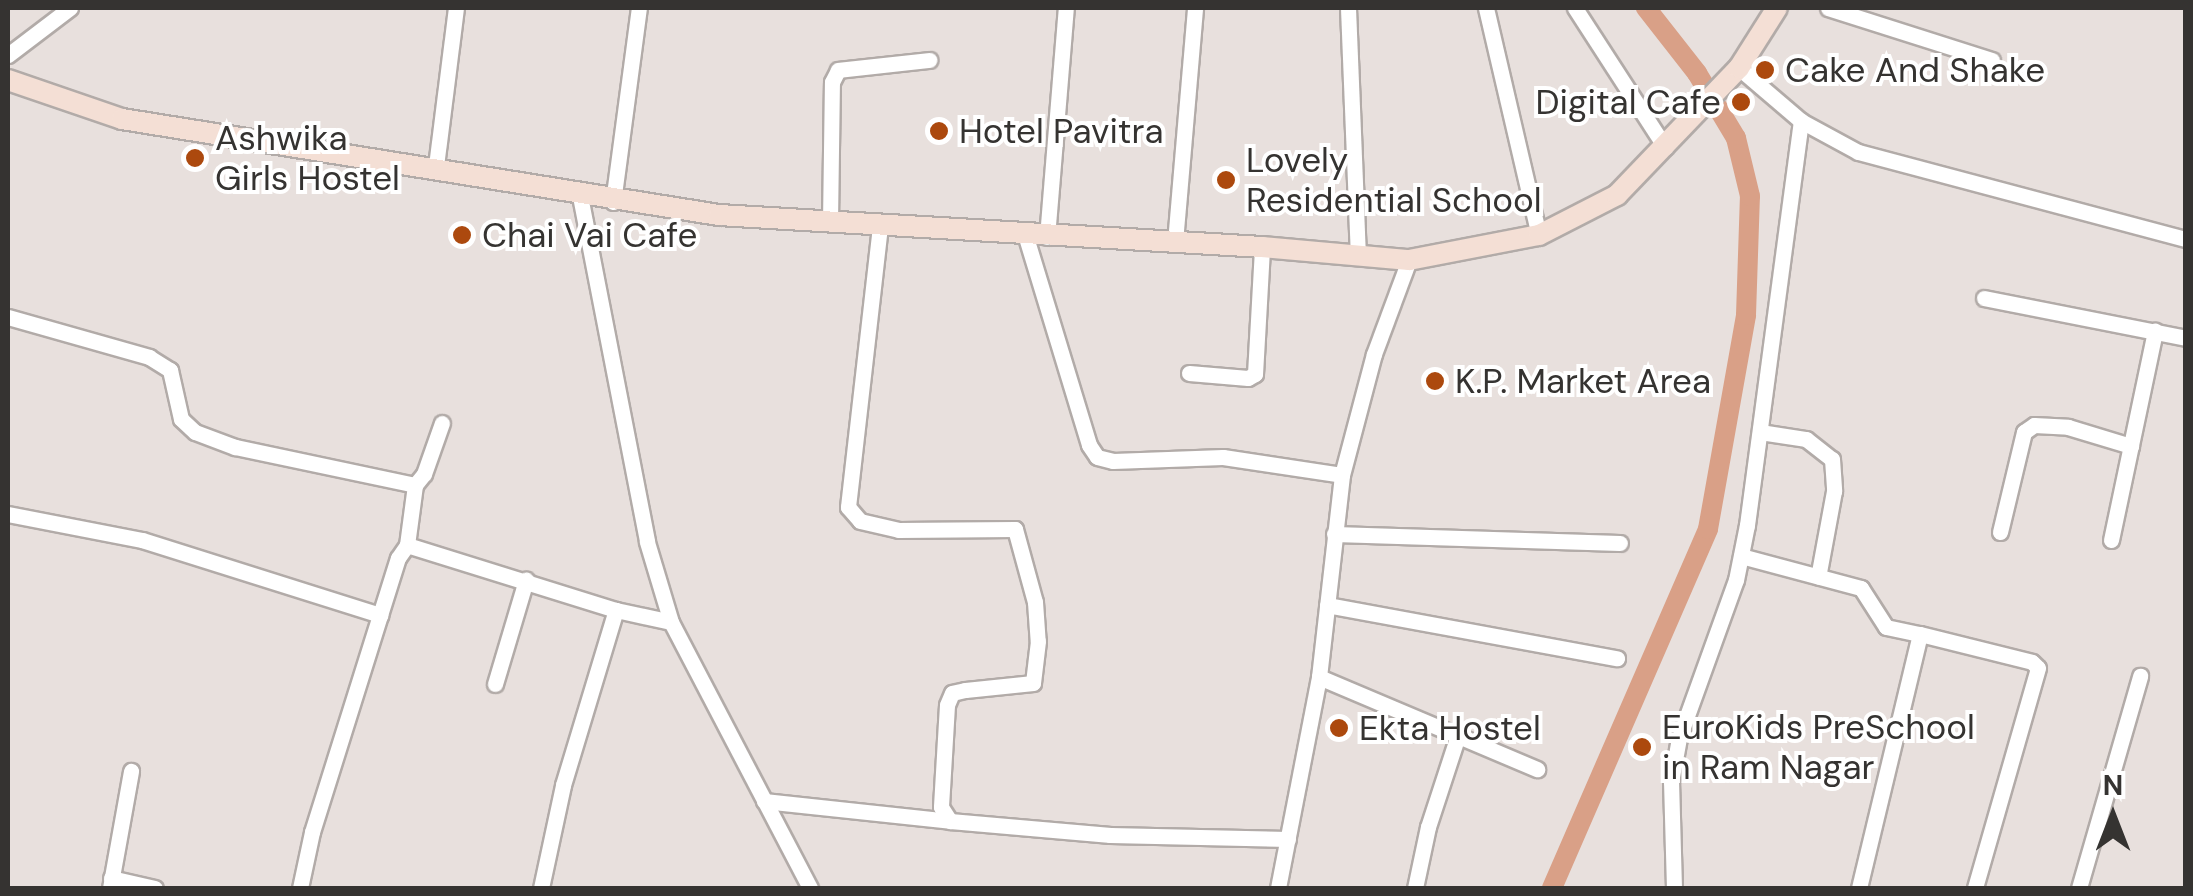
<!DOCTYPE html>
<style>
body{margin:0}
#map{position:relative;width:2193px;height:896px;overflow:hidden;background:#e8e0dd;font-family:"DM Sans",sans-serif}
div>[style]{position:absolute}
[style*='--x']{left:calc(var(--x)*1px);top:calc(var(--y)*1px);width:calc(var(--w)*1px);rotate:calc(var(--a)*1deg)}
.canal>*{height:20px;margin:-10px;padding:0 10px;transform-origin:10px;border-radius:10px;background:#d9a087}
.roads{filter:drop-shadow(2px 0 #b2aba8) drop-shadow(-2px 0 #b2aba8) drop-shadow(0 2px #b2aba8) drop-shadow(0 -2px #b2aba8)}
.street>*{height:15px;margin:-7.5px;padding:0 7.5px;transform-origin:7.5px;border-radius:7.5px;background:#fff}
.secondary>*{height:20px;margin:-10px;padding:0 10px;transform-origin:10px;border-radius:10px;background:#f4dfd5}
.dots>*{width:28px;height:28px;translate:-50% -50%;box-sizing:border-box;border:5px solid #fff;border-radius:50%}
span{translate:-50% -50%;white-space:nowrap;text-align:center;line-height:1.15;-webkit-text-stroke:8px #fff;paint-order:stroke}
.poi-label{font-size:35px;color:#353331}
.left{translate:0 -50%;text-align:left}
.right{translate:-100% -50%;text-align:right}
.frame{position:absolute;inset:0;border:10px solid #353331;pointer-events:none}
.north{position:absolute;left:2063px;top:766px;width:100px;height:100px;-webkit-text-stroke:8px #fff;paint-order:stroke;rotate:0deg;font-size:28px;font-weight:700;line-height:40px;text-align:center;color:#353331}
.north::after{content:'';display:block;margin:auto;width:35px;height:45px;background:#353331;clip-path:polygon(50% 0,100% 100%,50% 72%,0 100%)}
</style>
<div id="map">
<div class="canal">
<i style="--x:1552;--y:888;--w:391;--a:-66.5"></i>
<i style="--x:1708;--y:529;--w:217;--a:-79.9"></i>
<i style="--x:1746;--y:315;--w:119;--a:-88.1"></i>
<i style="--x:1750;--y:196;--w:60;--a:-103.6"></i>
<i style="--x:1736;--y:138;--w:76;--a:-121"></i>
<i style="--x:1697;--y:73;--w:83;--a:-128.1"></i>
</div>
<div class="roads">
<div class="street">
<i style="--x:1348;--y:8;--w:248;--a:87.7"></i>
<i style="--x:1486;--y:8;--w:233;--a:76.9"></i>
<i style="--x:1575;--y:8;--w:166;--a:57.1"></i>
<i style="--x:1828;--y:8;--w:172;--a:17.6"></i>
<i style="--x:8;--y:55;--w:78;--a:-37.2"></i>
<i style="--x:1739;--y:68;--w:82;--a:40.5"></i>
<i style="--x:1801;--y:121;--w:65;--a:28.5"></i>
<i style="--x:1858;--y:152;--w:339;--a:14.9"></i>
<i style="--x:436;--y:166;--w:159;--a:-82.8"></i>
<i style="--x:580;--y:196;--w:352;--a:79"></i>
<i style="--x:647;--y:542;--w:84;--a:73.3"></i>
<i style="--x:671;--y:622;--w:300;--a:62.4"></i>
<i style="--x:613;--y:202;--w:196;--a:-82.4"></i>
<i style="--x:830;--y:222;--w:140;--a:-89.2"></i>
<i style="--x:832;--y:82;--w:13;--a:-63"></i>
<i style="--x:838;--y:70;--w:92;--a:-6.3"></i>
<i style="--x:880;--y:226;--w:283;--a:96.5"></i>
<i style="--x:848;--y:507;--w:18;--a:49"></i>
<i style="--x:860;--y:521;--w:39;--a:13"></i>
<i style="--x:898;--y:530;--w:117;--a:-0.5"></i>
<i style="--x:1015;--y:529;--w:76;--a:74.7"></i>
<i style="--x:1035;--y:602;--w:39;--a:86"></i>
<i style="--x:1038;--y:641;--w:42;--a:96.8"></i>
<i style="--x:1033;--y:683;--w:68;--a:174.1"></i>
<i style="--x:965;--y:690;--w:13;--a:167"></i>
<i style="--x:952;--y:693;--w:13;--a:113"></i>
<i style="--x:947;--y:705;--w:102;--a:93.4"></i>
<i style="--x:941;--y:807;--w:17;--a:57"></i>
<i style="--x:950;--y:821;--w:161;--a:5"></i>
<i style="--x:1110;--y:835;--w:178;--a:1.3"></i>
<i style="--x:1025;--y:234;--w:220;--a:73.1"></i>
<i style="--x:1089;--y:445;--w:14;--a:56"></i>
<i style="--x:1097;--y:457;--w:16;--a:14"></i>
<i style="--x:1113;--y:461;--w:110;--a:-2.1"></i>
<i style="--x:1223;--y:457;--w:120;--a:8.6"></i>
<i style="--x:1047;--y:237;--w:230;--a:-85.3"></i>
<i style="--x:1175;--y:242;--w:235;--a:-85.1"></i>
<i style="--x:1984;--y:298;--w:206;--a:11.2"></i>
<i style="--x:8;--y:317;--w:147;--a:15.8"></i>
<i style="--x:149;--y:357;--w:25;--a:32"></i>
<i style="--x:170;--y:370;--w:50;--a:77.3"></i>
<i style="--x:181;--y:419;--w:19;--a:43"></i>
<i style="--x:195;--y:432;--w:43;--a:20.6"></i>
<i style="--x:235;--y:447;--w:184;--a:11.9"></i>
<i style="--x:1189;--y:373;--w:59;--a:4.8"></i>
<i style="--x:1248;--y:378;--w:8;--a:-30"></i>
<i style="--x:1255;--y:374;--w:127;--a:-86.8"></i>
<i style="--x:1760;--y:432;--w:47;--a:8.7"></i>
<i style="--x:1806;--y:439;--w:33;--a:38"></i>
<i style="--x:1832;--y:459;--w:32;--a:86"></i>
<i style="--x:1834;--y:491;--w:87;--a:100.5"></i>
<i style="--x:8;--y:514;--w:136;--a:11"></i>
<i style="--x:142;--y:540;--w:250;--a:17.5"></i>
<i style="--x:2000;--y:532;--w:103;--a:-76.5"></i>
<i style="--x:2024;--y:432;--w:12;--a:-35"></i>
<i style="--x:2034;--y:425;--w:34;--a:3"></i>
<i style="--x:2068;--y:427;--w:66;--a:16.8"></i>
<i style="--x:1334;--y:534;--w:286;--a:1.8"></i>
<i style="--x:2111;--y:540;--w:214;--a:-78.1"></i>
<i style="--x:407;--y:545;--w:219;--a:17.3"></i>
<i style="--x:616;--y:610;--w:56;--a:12.3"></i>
<i style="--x:1741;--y:556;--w:124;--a:14.9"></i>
<i style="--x:1861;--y:588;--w:46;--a:57.3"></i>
<i style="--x:1886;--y:627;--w:35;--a:12"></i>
<i style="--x:1327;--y:605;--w:295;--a:10.4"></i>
<i style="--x:1319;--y:677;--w:237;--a:22.9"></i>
<i style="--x:495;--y:684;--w:109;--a:-73.4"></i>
<i style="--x:764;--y:801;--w:187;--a:6.1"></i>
<i style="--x:111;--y:878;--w:45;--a:12.8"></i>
<i style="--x:110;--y:888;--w:119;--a:-79.8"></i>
<i style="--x:300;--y:888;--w:57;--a:-77.9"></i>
<i style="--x:312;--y:832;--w:287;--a:-72.6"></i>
<i style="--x:398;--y:558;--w:16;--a:-55"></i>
<i style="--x:407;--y:545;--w:61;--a:-82.4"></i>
<i style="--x:415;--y:485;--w:14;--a:-51"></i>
<i style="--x:424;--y:474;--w:54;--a:-70.6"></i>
<i style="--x:541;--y:888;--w:105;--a:-77.9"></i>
<i style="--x:563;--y:785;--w:183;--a:-73.2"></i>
<i style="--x:1278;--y:888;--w:215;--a:-79"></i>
<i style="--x:1319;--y:677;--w:203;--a:-83.5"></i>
<i style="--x:1342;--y:475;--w:125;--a:-75.2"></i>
<i style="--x:1374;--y:354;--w:100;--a:-69.6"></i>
<i style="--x:1415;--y:888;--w:62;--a:-78"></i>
<i style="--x:1428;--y:827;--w:97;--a:-71.9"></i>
<i style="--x:1674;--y:888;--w:106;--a:-91.6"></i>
<i style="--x:1671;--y:782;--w:45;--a:-79.7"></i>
<i style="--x:1679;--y:738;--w:168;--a:-70.2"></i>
<i style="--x:1736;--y:580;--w:56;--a:-78.7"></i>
<i style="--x:1747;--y:525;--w:408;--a:-82.4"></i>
<i style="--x:1859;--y:888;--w:261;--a:-76.5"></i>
<i style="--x:1920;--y:634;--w:115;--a:14"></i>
<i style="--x:2032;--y:662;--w:8;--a:45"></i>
<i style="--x:2038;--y:668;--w:229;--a:106"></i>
<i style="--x:2079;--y:888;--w:221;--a:-73.9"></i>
</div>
<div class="secondary">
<i style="--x:8;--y:80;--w:120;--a:18.9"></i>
<i style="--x:122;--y:119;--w:605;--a:9.14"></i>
<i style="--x:719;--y:215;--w:544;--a:3.37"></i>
<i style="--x:1262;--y:247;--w:148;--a:5.1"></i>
<i style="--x:1409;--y:260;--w:132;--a:-10.9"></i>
<i style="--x:1539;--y:235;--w:88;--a:-27.1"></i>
<i style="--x:1617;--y:195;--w:176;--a:-46.2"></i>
<i style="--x:1739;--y:68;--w:71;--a:-57.7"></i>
</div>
</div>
<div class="dots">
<i style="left:1765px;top:70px;background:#ac490e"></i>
<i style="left:1741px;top:102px;background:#ac490e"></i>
<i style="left:939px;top:131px;background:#ac490e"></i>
<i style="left:195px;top:158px;background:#ac490e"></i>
<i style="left:1226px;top:180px;background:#ac490e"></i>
<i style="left:462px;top:235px;background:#ac490e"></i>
<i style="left:1435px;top:381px;background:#ac490e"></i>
<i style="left:1339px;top:728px;background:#ac490e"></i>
<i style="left:1642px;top:747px;background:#ac490e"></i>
</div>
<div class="poi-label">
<span class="left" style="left:1785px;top:70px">Cake And Shake</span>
<span class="right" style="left:1721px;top:102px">Digital Cafe</span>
<span class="left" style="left:959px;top:131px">Hotel Pavitra</span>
<span class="left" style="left:215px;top:158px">Ashwika<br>Girls Hostel</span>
<span class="left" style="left:1246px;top:180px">Lovely<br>Residential School</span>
<span class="left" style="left:482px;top:235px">Chai Vai Cafe</span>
<span class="left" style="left:1455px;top:381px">K.P. Market Area</span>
<span class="left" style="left:1662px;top:747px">EuroKids PreSchool<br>in Ram Nagar</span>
<span class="left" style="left:1359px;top:728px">Ekta Hostel</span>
</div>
<div class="frame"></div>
<div class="north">N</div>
</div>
